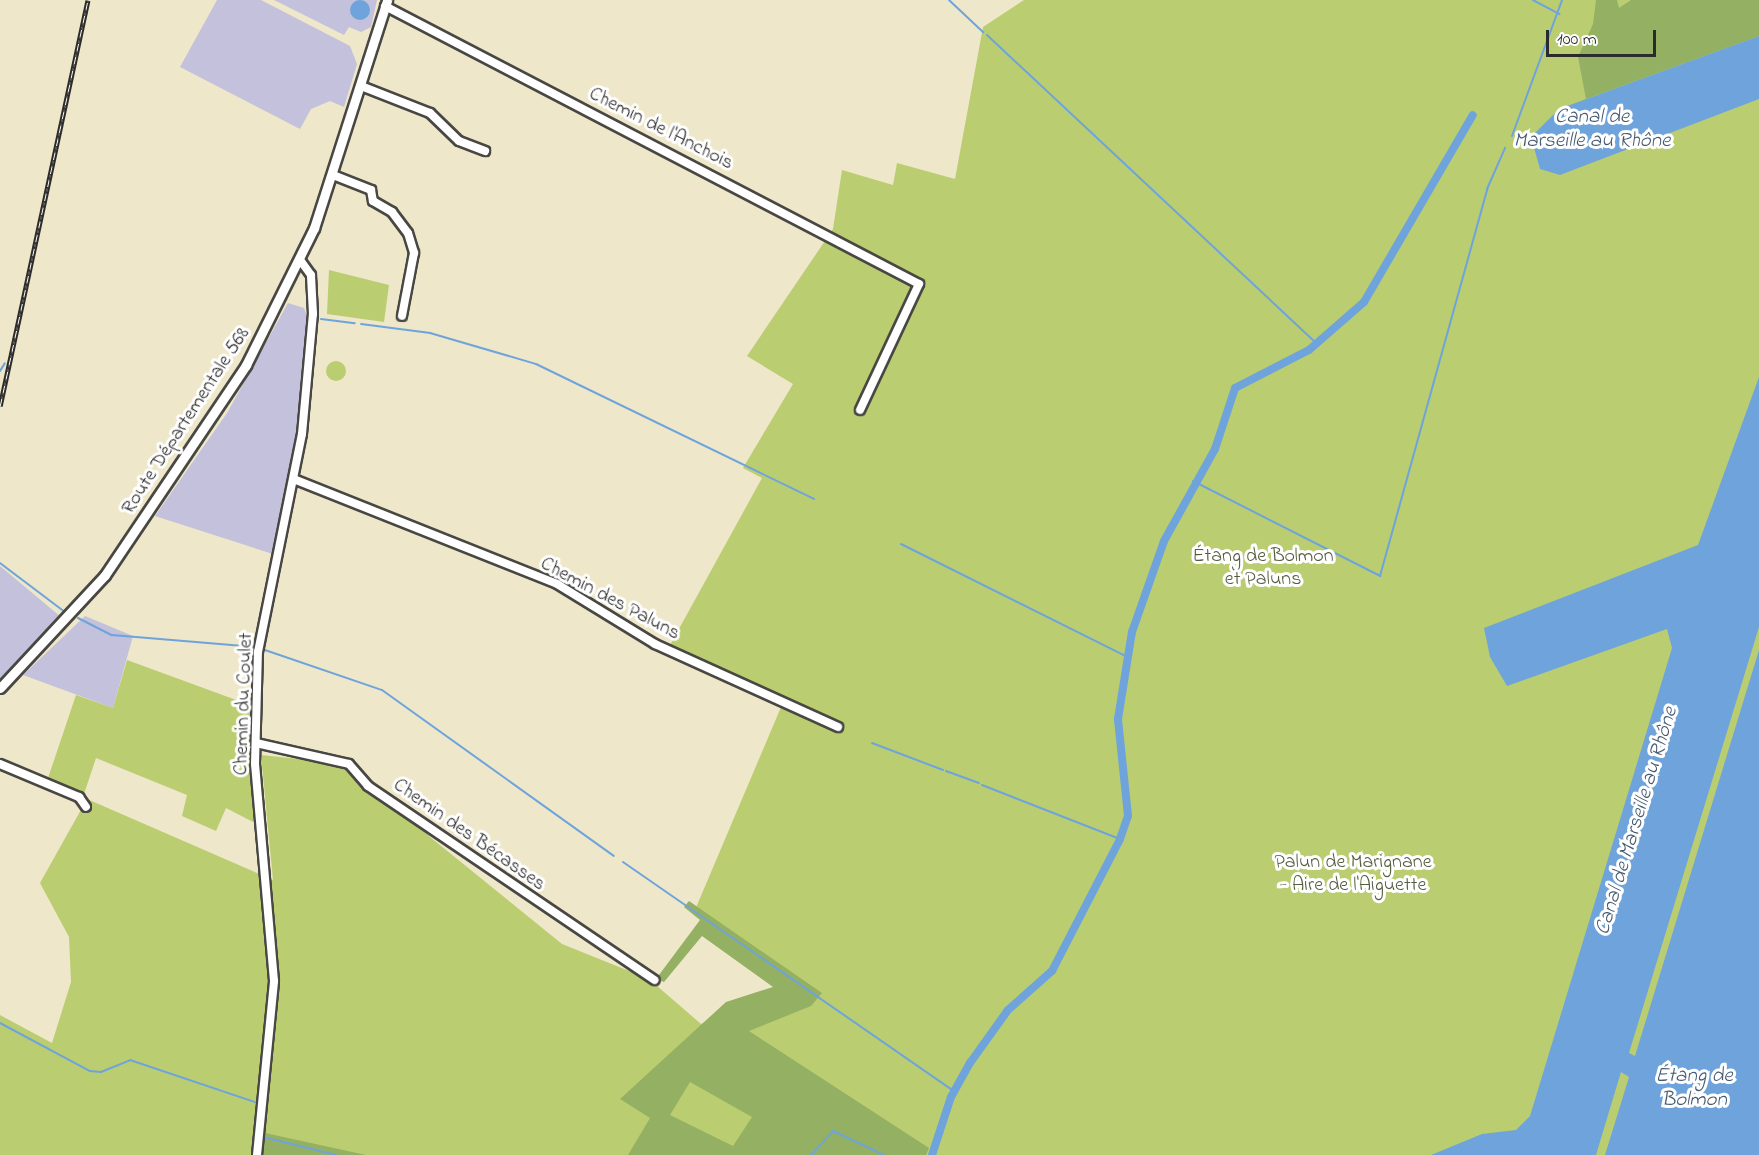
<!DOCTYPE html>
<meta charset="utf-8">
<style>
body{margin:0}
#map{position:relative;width:1759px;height:1155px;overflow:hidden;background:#eee7ca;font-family:"Indie Flower",sans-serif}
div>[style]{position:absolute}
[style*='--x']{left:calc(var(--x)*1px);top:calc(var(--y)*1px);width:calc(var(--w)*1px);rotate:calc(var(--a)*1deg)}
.industrial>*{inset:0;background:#c3c1db}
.green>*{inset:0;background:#bbcd71}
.round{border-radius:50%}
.forest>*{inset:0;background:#94b063}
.water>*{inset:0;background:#6ea4db}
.stream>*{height:2px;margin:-1px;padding:0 1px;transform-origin:1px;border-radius:1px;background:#6ea4db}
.canal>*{height:8px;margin:-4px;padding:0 4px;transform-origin:4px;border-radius:4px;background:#6ea4db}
.roads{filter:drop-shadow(2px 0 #484743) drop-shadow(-2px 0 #484743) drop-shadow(0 2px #484743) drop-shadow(0 -2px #484743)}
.minor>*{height:8px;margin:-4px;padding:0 4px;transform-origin:4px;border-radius:4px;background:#fff}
.major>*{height:9px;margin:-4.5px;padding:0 4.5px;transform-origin:4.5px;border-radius:4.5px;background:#fff}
.rail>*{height:4.5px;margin-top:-2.25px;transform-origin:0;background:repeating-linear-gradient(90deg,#fff 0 7px,#2b2b2b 0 14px);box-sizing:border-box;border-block:2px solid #2b2b2b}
span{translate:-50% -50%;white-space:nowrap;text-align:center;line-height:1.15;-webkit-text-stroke:6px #fff;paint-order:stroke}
.street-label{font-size:20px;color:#2b2b2b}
.park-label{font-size:20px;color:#565c40}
.water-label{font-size:21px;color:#465b71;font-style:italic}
.scale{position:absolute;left:1546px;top:30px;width:110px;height:27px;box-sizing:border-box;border:3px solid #2b2b2b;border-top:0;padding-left:8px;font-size:18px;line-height:21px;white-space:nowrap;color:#2b2b2b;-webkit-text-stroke:4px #fff;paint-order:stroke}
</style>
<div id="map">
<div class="industrial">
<i style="clip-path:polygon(217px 0,261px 0,350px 46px,357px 64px,344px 107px,330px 101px,311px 109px,300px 129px,180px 67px)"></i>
<i style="clip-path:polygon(274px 0,377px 0,371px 27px,361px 32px,349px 27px,344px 35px)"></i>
<i style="clip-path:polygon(288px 303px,304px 308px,308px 319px,293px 471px,276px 555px,155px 516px,227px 413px)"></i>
<i style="clip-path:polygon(0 566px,61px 617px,0 681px)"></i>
<i style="clip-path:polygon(85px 616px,133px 636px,113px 708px,23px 675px)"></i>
</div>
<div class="green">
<i style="clip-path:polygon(1024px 0,1759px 0,1759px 1155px,0 1155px,0 1015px,52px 1043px,71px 982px,69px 937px,40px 883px,87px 799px,273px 880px,261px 755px,356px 765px,430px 837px,562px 944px,649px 979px,701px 1024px,788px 984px,695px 910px,784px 700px,669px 647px,762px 478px,743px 468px,793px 384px,747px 356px,833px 229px,842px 170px,893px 185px,897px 163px,955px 179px,983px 27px)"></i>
<i style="clip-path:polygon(329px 270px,389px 285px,384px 322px,327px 314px)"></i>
<i class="round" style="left:326px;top:361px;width:20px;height:20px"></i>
<i style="clip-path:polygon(127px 660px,261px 709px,258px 763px,268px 852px,258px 849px,257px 824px,226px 808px,216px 831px,182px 816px,187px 795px,96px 758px,81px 803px,45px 787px,76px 695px,113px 708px)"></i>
</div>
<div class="forest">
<i style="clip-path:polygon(1596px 0,1617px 0,1619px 8px,1631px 0,1759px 0,1759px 36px,1586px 99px,1578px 57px,1593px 24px)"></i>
<i style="clip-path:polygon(evenodd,689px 901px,822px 993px,811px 1006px,749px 1031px,929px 1148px,926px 1155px,628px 1155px,650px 1118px,620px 1099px,726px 1002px,773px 987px,702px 936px,664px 982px,656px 979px,700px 920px,684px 907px,689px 901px,690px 1082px,752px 1117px,733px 1146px,670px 1115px,690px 1082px)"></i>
<i style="clip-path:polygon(265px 1133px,366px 1155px,262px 1155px)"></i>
</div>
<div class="water">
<i class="round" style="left:350px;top:0;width:20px;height:20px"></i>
<i style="clip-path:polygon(1759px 36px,1759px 99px,1560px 175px,1540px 169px,1531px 137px,1559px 109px)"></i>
<i style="clip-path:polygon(1759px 377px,1759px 627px,1629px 1053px,1635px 1056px,1759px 650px,1759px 1155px,1605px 1155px,1629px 1077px,1621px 1072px,1596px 1155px,1431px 1155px,1482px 1134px,1516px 1130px,1530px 1116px,1672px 648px,1667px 629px,1507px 686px,1490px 657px,1484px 628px,1698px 545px)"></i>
</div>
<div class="stream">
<i style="--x:949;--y:0;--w:47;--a:43.3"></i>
<i style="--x:1533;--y:0;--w:30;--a:28"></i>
<i style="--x:987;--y:35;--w:451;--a:43.1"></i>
<i style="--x:1512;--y:136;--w:145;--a:-69.8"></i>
<i style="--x:321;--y:319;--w:34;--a:7"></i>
<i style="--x:361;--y:324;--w:70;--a:7.4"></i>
<i style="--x:430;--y:333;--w:110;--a:16.3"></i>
<i style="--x:536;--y:364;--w:309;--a:25.9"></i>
<i style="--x:0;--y:371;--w:9;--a:-58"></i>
<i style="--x:1193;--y:481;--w:210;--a:26.9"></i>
<i style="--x:1380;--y:576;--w:402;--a:-74.5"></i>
<i style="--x:1487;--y:189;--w:45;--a:-66.3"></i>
<i style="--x:901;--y:544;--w:254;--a:26.5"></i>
<i style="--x:0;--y:563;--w:83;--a:37.1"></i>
<i style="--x:78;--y:618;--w:38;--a:27"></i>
<i style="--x:112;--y:635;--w:144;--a:4.8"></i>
<i style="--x:262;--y:649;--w:127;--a:18.9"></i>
<i style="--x:382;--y:690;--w:285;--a:35.6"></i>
<i style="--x:872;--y:743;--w:76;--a:20.8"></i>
<i style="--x:946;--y:771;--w:35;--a:20"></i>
<i style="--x:982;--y:785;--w:148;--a:21.4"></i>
<i style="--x:623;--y:862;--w:402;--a:34.7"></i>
<i style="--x:0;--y:1023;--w:102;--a:28.1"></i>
<i style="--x:90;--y:1071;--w:11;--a:5"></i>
<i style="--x:101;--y:1072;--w:31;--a:-22"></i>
<i style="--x:130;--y:1060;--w:132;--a:18.6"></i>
<i style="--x:263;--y:1137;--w:75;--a:13.9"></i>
<i style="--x:811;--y:1155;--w:33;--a:-47"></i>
<i style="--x:833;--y:1131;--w:56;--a:25.2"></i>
</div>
<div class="canal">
<i style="--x:932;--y:1155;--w:61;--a:-71.9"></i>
<i style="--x:951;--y:1097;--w:39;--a:-61"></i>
<i style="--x:970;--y:1063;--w:65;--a:-54.4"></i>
<i style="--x:1008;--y:1010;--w:59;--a:-41.6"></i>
<i style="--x:1052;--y:971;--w:148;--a:-62.7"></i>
<i style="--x:1120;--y:839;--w:24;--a:-71"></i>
<i style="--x:1128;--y:816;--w:98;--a:-95.9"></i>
<i style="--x:1118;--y:719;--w:88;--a:-80.9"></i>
<i style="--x:1132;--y:632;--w:96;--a:-70.6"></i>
<i style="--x:1164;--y:541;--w:105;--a:-61"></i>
<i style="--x:1215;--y:449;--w:64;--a:-71.8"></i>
<i style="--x:1235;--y:388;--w:83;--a:-27.2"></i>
<i style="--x:1309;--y:350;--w:73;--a:-41.1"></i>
<i style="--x:1364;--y:302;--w:216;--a:-59.8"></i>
</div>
<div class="roads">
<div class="minor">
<i style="--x:385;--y:6;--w:602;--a:27.5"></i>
<i style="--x:919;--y:284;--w:139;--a:115.1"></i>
<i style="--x:361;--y:86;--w:74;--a:21.4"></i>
<i style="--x:430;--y:113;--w:40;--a:44"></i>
<i style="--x:459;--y:141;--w:28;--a:21"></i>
<i style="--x:333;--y:175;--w:41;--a:21.5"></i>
<i style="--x:371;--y:190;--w:11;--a:80"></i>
<i style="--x:373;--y:201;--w:22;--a:30"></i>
<i style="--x:392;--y:212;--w:26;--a:53"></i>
<i style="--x:408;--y:233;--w:21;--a:73"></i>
<i style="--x:414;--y:253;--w:64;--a:100.8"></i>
<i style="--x:296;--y:480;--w:281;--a:21.7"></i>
<i style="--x:557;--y:584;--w:115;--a:31.5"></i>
<i style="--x:655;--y:644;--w:201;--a:24.4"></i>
<i style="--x:256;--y:743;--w:95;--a:12.7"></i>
<i style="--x:349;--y:764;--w:29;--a:49"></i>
<i style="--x:368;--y:786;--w:346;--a:34.1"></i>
<i style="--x:0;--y:764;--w:86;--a:22.7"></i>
<i style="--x:79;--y:797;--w:12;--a:55"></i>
<i style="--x:257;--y:1155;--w:175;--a:-84.4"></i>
<i style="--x:274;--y:981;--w:218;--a:-95"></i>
<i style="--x:255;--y:764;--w:112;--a:-88.5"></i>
<i style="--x:258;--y:652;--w:222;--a:-78.6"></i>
<i style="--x:302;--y:434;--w:121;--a:-84.8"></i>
<i style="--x:313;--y:314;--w:39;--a:-93"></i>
<i style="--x:311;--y:275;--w:19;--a:-126"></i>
</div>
<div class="major">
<i style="--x:0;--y:688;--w:154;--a:-47.1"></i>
<i style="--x:105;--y:575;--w:253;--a:-56.1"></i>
<i style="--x:246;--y:365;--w:153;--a:-63.6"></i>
<i style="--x:314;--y:228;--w:239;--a:-72.2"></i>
</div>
</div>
<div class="rail">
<i style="--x:0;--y:406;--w:415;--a:-77.8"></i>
</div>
<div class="street-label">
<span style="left:661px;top:129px;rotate:27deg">Chemin de l'Anchois</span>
<span style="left:186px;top:421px;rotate:-57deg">Route Départementale 568</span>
<span style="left:610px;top:599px;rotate:28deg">Chemin des Paluns</span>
<span style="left:244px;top:704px;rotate:-88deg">Chemin du Coulet</span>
<span style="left:469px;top:835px;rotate:35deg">Chemin des Bécasses</span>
</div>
<div class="park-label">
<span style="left:1263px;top:568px">Étang de Bolmon<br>et Paluns</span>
<span style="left:1353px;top:874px">Palun de Marignane<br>- Aire de l'Aiguette</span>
</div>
<div class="water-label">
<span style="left:1592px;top:129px">Canal de<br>Marseille au Rhône</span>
<span style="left:1637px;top:821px;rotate:-73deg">Canal de Marseille au Rhône</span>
<span style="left:1694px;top:1088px">Étang de<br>Bolmon</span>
</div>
<div class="scale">100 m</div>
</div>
